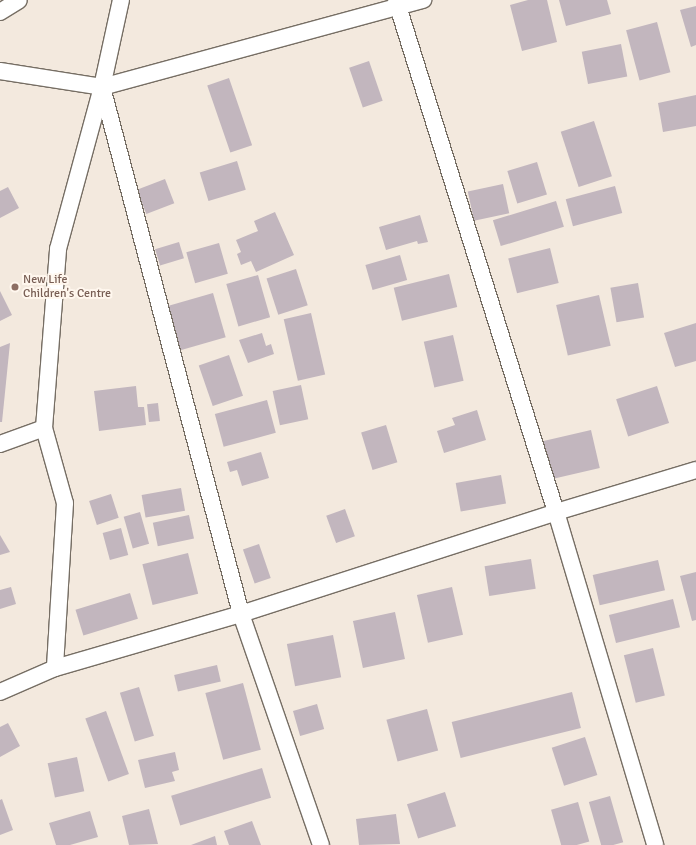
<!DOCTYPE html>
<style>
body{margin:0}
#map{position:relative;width:696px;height:845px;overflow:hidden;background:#f3e9de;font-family:Signika,sans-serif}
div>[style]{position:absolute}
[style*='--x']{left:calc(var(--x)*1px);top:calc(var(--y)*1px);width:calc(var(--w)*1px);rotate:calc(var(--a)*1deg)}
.building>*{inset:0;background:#c2b6be;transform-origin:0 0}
.roads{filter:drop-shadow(1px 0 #766e64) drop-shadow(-1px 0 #766e64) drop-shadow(0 1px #766e64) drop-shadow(0 -1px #766e64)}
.minor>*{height:16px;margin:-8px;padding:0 8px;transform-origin:8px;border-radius:8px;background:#fff}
.dots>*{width:11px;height:11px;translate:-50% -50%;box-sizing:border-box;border:2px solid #fff7ee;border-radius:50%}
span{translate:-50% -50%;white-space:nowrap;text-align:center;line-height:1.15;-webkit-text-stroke:4px #fff7ee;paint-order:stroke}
.education-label{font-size:12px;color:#785e54}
.left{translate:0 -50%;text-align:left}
</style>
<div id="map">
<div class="building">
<i style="clip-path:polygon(528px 0,547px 0,557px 42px,522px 51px,510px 5px)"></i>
<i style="clip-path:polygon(559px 0,607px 0,611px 14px,566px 26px)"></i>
<i style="clip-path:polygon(696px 6px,696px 45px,691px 47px,680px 10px)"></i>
<i style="left:657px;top:22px;width:52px;height:32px;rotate:75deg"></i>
<i style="left:621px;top:44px;width:33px;height:40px;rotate:79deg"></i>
<i style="left:369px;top:61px;width:42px;height:21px;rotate:71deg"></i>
<i style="left:229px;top:78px;width:71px;height:23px;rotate:71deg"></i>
<i style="clip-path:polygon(696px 95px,696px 126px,663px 132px,658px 103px)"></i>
<i style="left:594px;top:121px;width:58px;height:35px;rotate:72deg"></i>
<i style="left:237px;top:161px;width:30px;height:39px;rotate:73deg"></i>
<i style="left:537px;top:162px;width:34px;height:31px;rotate:73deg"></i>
<i style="left:165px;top:179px;width:26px;height:30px;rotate:69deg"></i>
<i style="left:503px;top:184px;width:30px;height:36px;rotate:78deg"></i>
<i style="left:615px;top:186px;width:28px;height:51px;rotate:75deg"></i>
<i style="clip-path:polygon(8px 187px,19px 208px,0 218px,0 191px)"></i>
<i style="left:556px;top:201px;width:27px;height:66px;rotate:73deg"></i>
<i style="clip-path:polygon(275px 212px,294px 255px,256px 272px,251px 261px,241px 265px,237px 254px,241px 252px,236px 240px,258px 231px,254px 221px)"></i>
<i style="clip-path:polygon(420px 215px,428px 242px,418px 244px,417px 241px,386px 250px,379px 227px)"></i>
<i style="left:179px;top:242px;width:17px;height:25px;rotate:73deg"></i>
<i style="left:219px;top:243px;width:32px;height:34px;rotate:74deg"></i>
<i style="left:550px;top:248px;width:36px;height:43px;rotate:76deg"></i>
<i style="left:400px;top:255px;width:26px;height:36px;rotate:74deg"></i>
<i style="left:296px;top:269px;width:38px;height:31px;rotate:72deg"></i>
<i style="left:449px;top:274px;width:34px;height:57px;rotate:76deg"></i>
<i style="left:258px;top:275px;width:44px;height:33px;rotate:74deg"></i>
<i style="left:638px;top:283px;width:35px;height:28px;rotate:80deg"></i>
<i style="clip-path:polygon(0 291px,12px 315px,0 321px)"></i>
<i style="left:213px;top:293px;width:46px;height:47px;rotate:74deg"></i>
<i style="left:599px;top:295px;width:52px;height:44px;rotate:77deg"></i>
<i style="left:311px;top:313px;width:63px;height:28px;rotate:77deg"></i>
<i style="clip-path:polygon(696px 323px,696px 361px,675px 367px,664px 333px)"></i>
<i style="clip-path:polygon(262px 333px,266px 346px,271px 344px,274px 354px,248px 363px,239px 340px)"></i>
<i style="left:453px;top:335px;width:47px;height:30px;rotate:77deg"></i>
<i style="clip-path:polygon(10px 343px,2px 422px,0 422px,0 347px)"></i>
<i style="left:229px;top:355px;width:43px;height:32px;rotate:71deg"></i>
<i style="left:301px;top:385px;width:35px;height:29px;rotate:78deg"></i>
<i style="clip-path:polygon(136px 386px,138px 407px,144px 407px,146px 425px,99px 431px,94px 391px)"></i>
<i style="left:657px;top:386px;width:39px;height:43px;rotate:72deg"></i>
<i style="left:267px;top:400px;width:34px;height:54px;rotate:75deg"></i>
<i style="left:158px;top:403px;width:18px;height:11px;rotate:84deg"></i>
<i style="clip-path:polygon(477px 410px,486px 440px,444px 453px,437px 431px,455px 425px,452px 418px)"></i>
<i style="left:386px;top:425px;width:39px;height:26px;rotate:73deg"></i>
<i style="left:591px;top:430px;width:39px;height:52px;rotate:77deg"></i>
<i style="clip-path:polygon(261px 452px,269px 478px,242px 486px,237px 470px,230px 472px,227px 462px)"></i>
<i style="left:501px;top:475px;width:29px;height:46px;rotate:80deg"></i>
<i style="left:181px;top:488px;width:23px;height:40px;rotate:80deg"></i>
<i style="left:111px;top:494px;width:25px;height:23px;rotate:72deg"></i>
<i style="left:345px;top:509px;width:29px;height:20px;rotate:70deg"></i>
<i style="left:140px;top:512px;width:33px;height:17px;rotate:74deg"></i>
<i style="left:189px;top:515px;width:24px;height:37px;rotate:78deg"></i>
<i style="left:121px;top:528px;width:28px;height:19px;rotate:75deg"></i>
<i style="clip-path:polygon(0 535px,10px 552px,0 555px)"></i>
<i style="left:259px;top:544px;width:36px;height:17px;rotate:71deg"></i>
<i style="left:188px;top:553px;width:42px;height:47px;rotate:76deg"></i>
<i style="left:531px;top:559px;width:30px;height:47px;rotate:81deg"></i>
<i style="left:658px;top:560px;width:31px;height:67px;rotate:77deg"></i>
<i style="clip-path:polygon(696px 572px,696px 620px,692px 621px,680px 576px)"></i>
<i style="clip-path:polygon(11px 587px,16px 604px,0 609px,0 590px)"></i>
<i style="left:452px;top:587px;width:49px;height:36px;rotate:77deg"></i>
<i style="left:130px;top:593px;width:27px;height:57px;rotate:73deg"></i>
<i style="left:673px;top:599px;width:29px;height:66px;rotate:76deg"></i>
<i style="left:395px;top:612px;width:48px;height:43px;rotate:78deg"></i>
<i style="left:333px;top:635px;width:43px;height:47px;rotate:79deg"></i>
<i style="left:653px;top:648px;width:49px;height:30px;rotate:76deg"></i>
<i style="left:217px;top:665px;width:17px;height:44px;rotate:77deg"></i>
<i style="left:243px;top:683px;width:69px;height:39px;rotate:75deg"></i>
<i style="left:139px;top:687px;width:51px;height:20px;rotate:73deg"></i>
<i style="left:572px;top:692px;width:37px;height:124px;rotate:76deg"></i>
<i style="left:317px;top:704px;width:26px;height:25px;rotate:74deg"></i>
<i style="left:427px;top:709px;width:43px;height:42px;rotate:75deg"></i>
<i style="left:106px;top:711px;width:67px;height:22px;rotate:70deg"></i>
<i style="clip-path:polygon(8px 723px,20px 746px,0 757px,0 727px)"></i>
<i style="left:585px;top:737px;width:40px;height:35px;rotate:72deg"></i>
<i style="clip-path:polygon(175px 752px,179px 770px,172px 772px,175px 781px,145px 788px,138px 760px)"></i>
<i style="left:77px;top:757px;width:35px;height:30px;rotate:78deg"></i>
<i style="left:262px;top:768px;width:31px;height:95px;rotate:73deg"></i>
<i style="left:445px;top:792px;width:36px;height:40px;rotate:72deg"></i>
<i style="left:610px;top:796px;width:48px;height:22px;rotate:74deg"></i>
<i style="clip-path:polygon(2px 799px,13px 830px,0 835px,0 800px)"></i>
<i style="left:578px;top:802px;width:41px;height:28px;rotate:74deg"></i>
<i style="clip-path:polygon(149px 809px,158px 844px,129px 845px,122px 816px)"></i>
<i style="clip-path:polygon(90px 811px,98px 837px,70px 845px,56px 845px,49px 823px)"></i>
<i style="clip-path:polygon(396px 814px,400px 844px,359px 845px,356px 819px)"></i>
<i style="clip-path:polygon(252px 821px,261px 845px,229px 845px,224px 831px)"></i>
<i style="clip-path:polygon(215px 836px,217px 845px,191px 845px)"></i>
</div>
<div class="roads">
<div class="minor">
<i style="--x:396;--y:0;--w:536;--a:72.65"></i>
<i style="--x:556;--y:512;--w:347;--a:73.4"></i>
<i style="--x:0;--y:12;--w:22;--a:-32"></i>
<i style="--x:0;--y:71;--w:103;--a:8.9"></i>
<i style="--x:102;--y:87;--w:333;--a:-15.2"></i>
<i style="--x:102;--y:87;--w:545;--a:75.22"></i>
<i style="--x:241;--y:614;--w:244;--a:70.9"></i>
<i style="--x:44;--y:428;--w:78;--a:74.4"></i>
<i style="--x:65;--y:503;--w:165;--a:93.5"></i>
<i style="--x:0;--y:444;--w:47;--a:-20"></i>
<i style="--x:44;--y:428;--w:180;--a:-85.5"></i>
<i style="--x:58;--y:249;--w:168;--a:-74.8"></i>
<i style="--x:102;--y:87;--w:89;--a:-77.7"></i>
<i style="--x:0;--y:692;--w:60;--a:-23.6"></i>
<i style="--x:55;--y:668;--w:194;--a:-16.2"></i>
<i style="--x:241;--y:614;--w:331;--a:-17.9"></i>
<i style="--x:556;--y:512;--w:146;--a:-16.7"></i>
</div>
</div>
<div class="dots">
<i style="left:15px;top:287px;background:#8d6e63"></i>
</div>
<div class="education-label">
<span class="left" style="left:23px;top:287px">New Life<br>Children's Centre</span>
</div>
</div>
